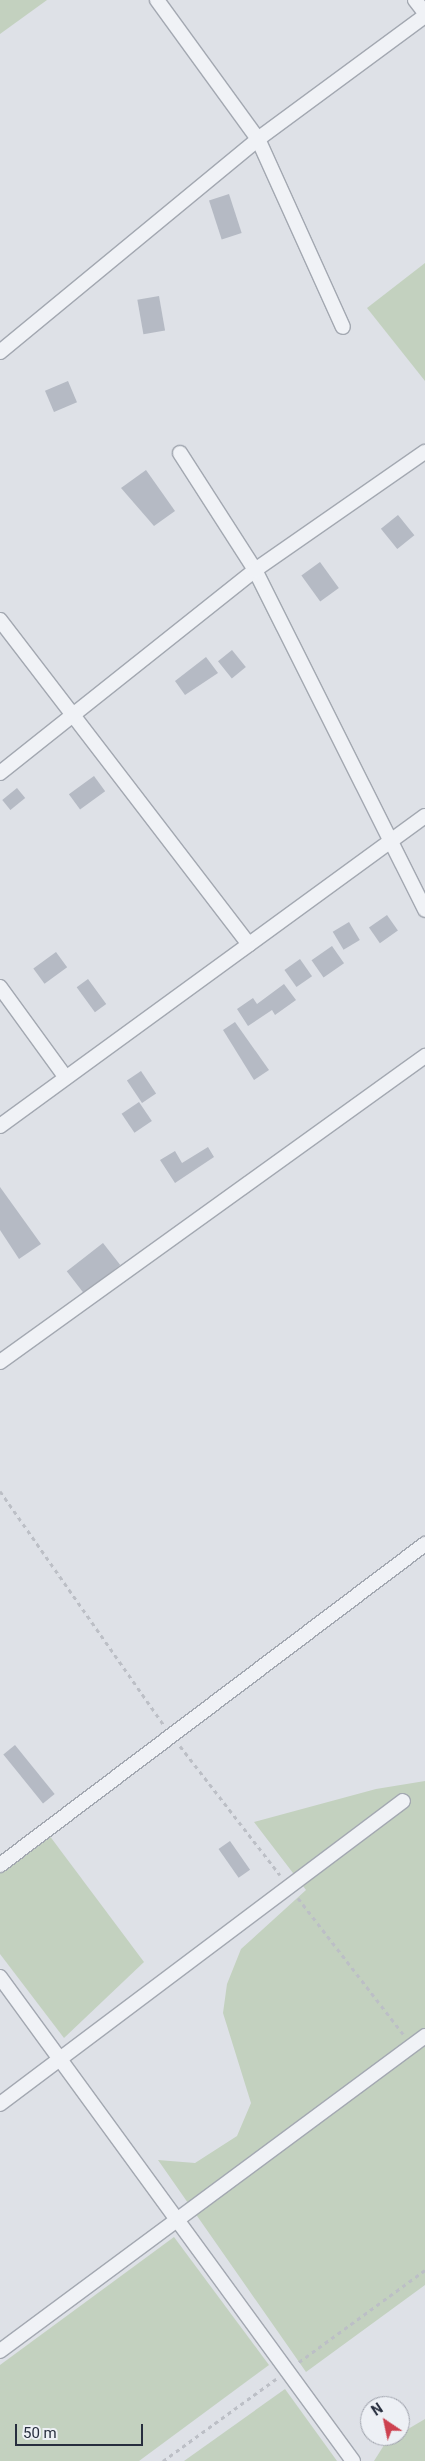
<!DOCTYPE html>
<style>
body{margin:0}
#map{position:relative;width:425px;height:2461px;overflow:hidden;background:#dee1e7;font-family:Roboto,sans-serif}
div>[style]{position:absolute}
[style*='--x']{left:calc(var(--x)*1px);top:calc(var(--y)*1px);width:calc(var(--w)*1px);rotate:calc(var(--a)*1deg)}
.green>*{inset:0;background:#c3d1bf}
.building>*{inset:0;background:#b5bac4;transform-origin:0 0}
.path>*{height:3px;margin-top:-1.5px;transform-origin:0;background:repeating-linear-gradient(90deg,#bcbfc6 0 4px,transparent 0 8px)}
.roads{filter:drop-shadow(1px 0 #a3a8b1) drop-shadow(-1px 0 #a3a8b1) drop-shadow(0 1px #a3a8b1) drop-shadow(0 -1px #a3a8b1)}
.minor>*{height:14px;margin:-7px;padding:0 7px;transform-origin:7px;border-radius:7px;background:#f0f2f6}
span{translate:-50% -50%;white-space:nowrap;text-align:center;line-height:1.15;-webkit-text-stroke:5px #edf0f5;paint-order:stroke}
.north{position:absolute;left:360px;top:2396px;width:50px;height:50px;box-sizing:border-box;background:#edf0f5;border:1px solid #9ea2ac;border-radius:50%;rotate:326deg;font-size:14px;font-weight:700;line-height:20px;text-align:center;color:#272e3e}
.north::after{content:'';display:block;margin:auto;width:18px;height:22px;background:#cd4250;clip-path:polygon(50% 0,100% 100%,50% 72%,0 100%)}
.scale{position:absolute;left:15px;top:2424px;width:128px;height:22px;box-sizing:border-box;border:2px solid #272e3e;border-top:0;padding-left:6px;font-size:15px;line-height:18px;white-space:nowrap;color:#272e3e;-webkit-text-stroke:4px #edf0f5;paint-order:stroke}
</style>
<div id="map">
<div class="green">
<i style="clip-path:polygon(0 0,47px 0,0 34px)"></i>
<i style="clip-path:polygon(425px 263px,425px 381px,367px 308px)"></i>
<i style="clip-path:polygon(425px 1781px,425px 2285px,306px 2372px,158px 2160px,195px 2163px,237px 2136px,251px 2103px,223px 2013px,227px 1984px,241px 1949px,306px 1890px,254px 1822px,376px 1789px)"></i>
<i style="clip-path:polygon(46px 1831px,144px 1962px,64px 2038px,0 1954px,0 1872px)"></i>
<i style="clip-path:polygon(174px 2237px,269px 2365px,139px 2461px,0 2461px,0 2365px)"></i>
<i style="clip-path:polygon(285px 2389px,337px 2461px,184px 2461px)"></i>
<i style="clip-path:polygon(425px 2419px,425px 2461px,374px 2461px,386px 2442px)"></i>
</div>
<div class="building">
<i style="left:229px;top:194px;width:41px;height:21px;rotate:72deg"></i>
<i style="left:159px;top:296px;width:35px;height:22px;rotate:80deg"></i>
<i style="left:68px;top:381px;width:23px;height:25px;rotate:67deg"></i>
<i style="clip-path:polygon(146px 470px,175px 511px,154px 526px,121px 488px)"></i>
<i style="left:398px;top:515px;width:26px;height:22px;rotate:51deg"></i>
<i style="left:320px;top:562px;width:32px;height:23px;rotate:54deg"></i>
<i style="left:232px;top:650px;width:22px;height:18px;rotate:51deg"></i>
<i style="clip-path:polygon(206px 657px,218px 673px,185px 695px,175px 681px)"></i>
<i style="left:94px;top:776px;width:19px;height:31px;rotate:54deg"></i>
<i style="left:17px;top:788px;width:13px;height:19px;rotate:51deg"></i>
<i style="left:387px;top:915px;width:19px;height:22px;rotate:55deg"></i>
<i style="left:349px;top:922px;width:21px;height:19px;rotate:59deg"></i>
<i style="left:332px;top:946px;width:21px;height:25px;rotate:55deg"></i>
<i style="left:56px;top:952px;width:19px;height:28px;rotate:54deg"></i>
<i style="left:300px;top:959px;width:21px;height:19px;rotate:55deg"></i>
<i style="left:88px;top:979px;width:31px;height:14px;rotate:54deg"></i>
<i style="clip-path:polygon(284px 984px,296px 1000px,275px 1015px,272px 1010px,248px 1026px,237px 1009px,253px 998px,257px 1004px)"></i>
<i style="clip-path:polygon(235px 1022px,269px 1070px,254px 1080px,223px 1030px)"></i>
<i style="left:141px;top:1071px;width:27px;height:17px;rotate:56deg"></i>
<i style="left:139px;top:1102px;width:23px;height:21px;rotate:56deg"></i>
<i style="clip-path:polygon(208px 1147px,214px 1157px,175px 1183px,160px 1160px,175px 1151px,182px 1163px)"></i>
<i style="clip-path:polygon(0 1187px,41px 1244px,19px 1259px,0 1230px)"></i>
<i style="left:103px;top:1243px;width:28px;height:46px;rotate:52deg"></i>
<i style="left:15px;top:1745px;width:63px;height:15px;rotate:51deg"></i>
<i style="left:230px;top:1841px;width:35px;height:14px;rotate:55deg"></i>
</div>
<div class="path">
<i style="--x:0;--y:1491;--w:286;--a:55"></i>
<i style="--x:180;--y:1746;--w:163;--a:52.2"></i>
<i style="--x:298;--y:1898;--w:173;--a:52.3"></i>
<i style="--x:299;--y:2362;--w:156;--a:-36.1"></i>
<i style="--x:163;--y:2461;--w:140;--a:-36"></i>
</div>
<div class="roads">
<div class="minor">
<i style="--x:157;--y:0;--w:172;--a:54"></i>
<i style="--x:258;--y:139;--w:206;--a:65.7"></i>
<i style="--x:415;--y:0;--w:16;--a:52"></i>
<i style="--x:0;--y:352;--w:335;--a:-39.5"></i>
<i style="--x:258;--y:139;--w:207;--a:-36.4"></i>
<i style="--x:180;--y:453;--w:139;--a:57.3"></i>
<i style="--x:255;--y:570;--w:380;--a:63.4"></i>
<i style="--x:0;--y:620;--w:409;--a:52.5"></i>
<i style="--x:0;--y:773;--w:326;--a:-38.5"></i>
<i style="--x:255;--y:570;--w:207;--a:-34.8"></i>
<i style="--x:0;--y:987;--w:112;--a:54"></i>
<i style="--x:0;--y:1126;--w:526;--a:-36.11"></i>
<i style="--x:0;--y:1362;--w:524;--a:-35.75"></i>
<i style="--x:0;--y:1865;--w:533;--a:-37.06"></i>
<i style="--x:0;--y:1977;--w:599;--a:53.9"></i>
<i style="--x:0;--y:2104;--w:504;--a:-36.94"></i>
<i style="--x:0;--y:2351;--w:529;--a:-36.54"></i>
</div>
</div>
<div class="north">N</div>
<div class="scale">50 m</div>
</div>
